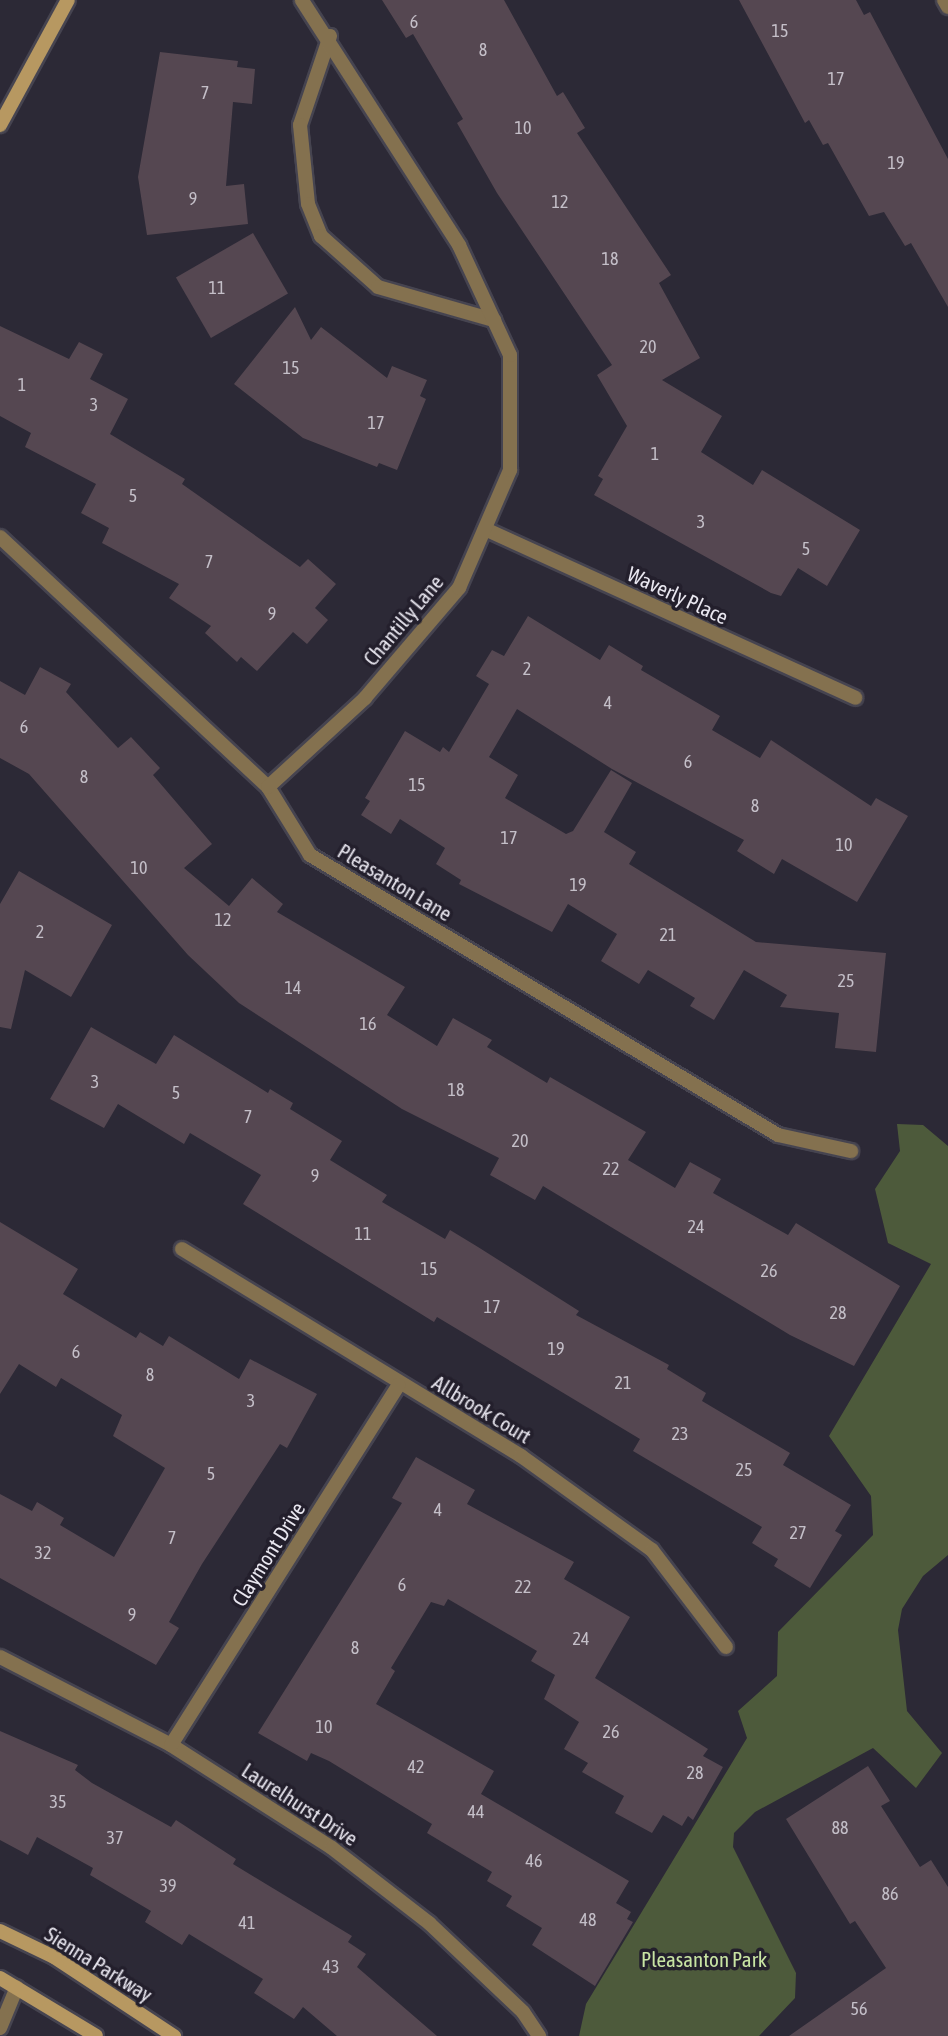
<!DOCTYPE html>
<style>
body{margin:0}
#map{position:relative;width:948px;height:2036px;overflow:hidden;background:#2c2936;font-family:"Asap Condensed",sans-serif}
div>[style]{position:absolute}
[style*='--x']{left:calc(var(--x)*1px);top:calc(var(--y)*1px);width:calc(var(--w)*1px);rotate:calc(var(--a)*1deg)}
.green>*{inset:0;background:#4d5a3b}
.building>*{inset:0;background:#554751;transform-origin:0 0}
.roads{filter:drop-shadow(2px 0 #464450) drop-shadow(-2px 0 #464450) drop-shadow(0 2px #464450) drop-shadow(0 -2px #464450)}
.street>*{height:14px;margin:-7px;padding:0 7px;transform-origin:7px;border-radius:7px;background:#84714f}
.secondary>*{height:14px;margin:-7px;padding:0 7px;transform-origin:7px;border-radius:7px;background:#b79861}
span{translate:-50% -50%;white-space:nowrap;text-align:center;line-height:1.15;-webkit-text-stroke:7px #231f2c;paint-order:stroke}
.number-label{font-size:18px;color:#c4bfc8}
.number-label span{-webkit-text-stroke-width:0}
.street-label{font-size:21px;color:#e9e7f0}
.park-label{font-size:21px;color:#c8e4a3}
</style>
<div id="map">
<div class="green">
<i style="clip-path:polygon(897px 1124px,923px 1125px,948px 1146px,948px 1555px,923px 1576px,902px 1609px,898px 1630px,907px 1711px,942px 1753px,916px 1788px,873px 1748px,755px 1812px,734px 1833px,733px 1847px,796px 1973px,795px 1998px,759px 2036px,579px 2036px,586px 2004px,747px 1738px,738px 1711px,777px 1676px,778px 1632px,873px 1535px,871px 1496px,829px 1436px,931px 1264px,888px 1243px,875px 1189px,900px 1151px)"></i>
</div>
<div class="building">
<i style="clip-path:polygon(382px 0,504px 0,557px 96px,563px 92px,585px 128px,577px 133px,671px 275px,659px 283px,700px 358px,662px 380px,722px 416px,701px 452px,753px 485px,762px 470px,860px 530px,827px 586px,798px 568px,781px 596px,771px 593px,594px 495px,603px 479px,598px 476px,627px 426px,597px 375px,612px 365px,497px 193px,457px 123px,463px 119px,413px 34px,406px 38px)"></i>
<i style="clip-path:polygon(739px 0,856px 0,864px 15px,870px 12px,948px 159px,948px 307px,911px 243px,905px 246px,884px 212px,869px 216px,828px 143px,823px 145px,809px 120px,805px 123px)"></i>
<i style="clip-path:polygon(160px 52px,238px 61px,237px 67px,255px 69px,252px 104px,233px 102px,226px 186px,244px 184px,248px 224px,147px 235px,138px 177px)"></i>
<i style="left:253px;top:233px;width:70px;height:89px;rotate:60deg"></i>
<i style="clip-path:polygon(295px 307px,311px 340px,321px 327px,387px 378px,392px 366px,427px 380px,420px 396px,426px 399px,397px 470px,379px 463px,377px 467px,303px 438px,234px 384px)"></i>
<i style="clip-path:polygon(0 326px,69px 359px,79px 342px,103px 354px,90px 379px,128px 399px,110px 434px,185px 479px,182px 484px,300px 567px,308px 559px,336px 584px,315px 608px,328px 620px,307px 644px,293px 632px,257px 671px,241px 657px,237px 662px,205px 633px,211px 626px,169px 598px,179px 584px,102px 543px,109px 528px,81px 513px,96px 484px,25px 447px,31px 433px,0 416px)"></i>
<i style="clip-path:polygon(528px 616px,600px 660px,609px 645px,643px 666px,641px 670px,720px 716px,712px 730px,760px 758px,771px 740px,871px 806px,876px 798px,908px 816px,857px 902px,782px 859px,774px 874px,737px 851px,744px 840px,612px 769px,517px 709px,489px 757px,518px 775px,505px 798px,566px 834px,573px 831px,611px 770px,632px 783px,604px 832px,636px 852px,629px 864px,756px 942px,886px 953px,876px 1052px,835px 1048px,839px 1013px,780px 1007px,787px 995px,744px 970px,714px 1020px,690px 1006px,695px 998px,648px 970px,639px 984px,601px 961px,617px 934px,568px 904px,552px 932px,459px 884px,461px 880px,436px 864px,445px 848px,400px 819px,391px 834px,361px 815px,370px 801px,365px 798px,405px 731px,440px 752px,443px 747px,449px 752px,489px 684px,476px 676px,492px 650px,504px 656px)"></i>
<i style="clip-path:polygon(40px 667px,71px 684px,66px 692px,118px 748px,131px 737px,160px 768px,153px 775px,212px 844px,184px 868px,229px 906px,252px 878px,283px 904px,277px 912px,405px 987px,387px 1015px,437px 1046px,453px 1018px,492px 1040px,487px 1047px,547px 1083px,550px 1077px,646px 1132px,628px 1160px,675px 1188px,690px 1162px,721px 1179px,713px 1193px,788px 1235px,796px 1223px,900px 1286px,854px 1366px,790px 1335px,543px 1186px,535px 1200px,490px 1175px,499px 1158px,402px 1109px,239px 1003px,188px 955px,29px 774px,0 758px,0 681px,25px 695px)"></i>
<i style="clip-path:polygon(19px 871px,112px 925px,71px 997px,25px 970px,11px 1029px,0 1027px,0 904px)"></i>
<i style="clip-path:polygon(91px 1027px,156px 1064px,174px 1035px,268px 1093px,270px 1089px,293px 1103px,290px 1109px,342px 1141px,330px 1160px,387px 1195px,382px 1202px,445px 1239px,450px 1230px,478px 1247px,579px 1311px,576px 1315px,669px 1365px,667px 1369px,706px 1393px,702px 1401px,790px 1453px,783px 1465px,851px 1505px,835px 1531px,842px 1535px,810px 1588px,774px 1566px,778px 1559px,752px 1543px,762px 1527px,633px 1451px,640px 1439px,437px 1317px,434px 1322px,243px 1204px,261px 1175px,190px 1133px,184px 1144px,118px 1104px,104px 1128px,50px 1099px)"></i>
<i style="clip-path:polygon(0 1222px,78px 1269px,63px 1294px,136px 1338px,140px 1332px,163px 1346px,169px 1336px,239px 1379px,250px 1359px,317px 1394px,287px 1448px,280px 1444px,202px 1564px,169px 1622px,179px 1628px,156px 1665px,0 1578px,0 1494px,32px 1511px,37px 1502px,64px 1518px,60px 1525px,114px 1557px,165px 1468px,113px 1436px,122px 1415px,61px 1378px,56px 1387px,19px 1364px,0 1394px)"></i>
<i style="clip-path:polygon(416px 1457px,475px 1490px,467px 1504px,574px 1562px,564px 1579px,630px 1617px,595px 1678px,708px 1749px,703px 1756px,723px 1767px,693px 1820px,688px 1816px,682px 1826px,663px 1815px,652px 1833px,615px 1813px,624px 1796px,582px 1772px,588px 1763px,564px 1749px,579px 1722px,544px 1699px,555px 1675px,531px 1661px,537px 1651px,448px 1599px,444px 1606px,431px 1602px,391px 1668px,395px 1671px,376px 1704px,494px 1771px,481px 1794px,629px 1881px,616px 1903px,631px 1912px,627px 1919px,633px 1922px,595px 1986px,532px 1945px,542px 1928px,506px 1906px,512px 1896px,487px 1881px,492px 1872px,427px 1833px,432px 1824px,329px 1761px,311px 1753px,307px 1761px,258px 1733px,402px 1503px,392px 1498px)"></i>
<i style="clip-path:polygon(0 1731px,78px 1765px,75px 1770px,92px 1783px,171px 1827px,176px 1820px,236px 1859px,233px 1864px,352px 1936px,348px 1942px,366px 1954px,357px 1967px,437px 2036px,337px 2036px,303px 2007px,294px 2019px,254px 1993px,263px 1979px,189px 1934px,182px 1945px,145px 1922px,151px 1911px,90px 1875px,93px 1868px,37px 1837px,28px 1855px,0 1840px)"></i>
<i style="clip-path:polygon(868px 1766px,890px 1801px,881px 1806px,920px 1867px,931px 1860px,948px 1887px,948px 2036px,789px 2036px,886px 1968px,855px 1921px,850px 1924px,786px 1819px)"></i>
</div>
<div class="roads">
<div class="street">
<i style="--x:944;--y:0;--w:8;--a:60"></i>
<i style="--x:330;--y:36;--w:94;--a:108.6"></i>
<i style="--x:300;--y:125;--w:79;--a:84.2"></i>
<i style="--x:308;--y:204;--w:35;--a:68"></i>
<i style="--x:321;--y:236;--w:76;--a:41.8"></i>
<i style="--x:378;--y:287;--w:121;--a:15.9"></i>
<i style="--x:485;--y:529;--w:407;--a:24.5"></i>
<i style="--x:0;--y:537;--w:367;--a:43"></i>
<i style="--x:268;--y:787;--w:80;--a:58.3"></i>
<i style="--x:310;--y:855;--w:545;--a:30.89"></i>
<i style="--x:778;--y:1135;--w:75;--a:12.4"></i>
<i style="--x:268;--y:787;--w:132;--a:-42.5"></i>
<i style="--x:365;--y:698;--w:145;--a:-49.5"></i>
<i style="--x:459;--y:588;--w:129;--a:-66.6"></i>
<i style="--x:510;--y:470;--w:115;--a:-90"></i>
<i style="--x:510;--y:355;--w:121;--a:-114.9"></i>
<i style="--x:459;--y:245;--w:291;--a:-122.7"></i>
<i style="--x:182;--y:1249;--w:397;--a:31.4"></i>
<i style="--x:521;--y:1456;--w:161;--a:35.7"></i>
<i style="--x:652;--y:1550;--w:122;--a:52.7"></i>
<i style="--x:0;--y:1657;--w:192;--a:27.2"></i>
<i style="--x:171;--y:1745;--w:191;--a:32.6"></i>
<i style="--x:332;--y:1848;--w:123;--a:37.7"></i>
<i style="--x:429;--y:1923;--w:129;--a:43.4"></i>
<i style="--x:523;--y:2012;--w:29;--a:56"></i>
<i style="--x:171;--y:1745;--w:426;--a:-57.7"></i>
<i style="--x:0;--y:2028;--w:44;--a:-67.5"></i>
</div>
<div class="secondary">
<i style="--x:0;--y:125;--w:142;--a:-61.5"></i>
<i style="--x:0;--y:1931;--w:60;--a:25.7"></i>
<i style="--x:54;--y:1957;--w:144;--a:33.4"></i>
<i style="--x:0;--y:1978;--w:112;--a:31.1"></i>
</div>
</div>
<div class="number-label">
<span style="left:414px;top:22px">6</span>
<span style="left:780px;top:31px">15</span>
<span style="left:483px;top:50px">8</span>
<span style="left:836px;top:79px">17</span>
<span style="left:205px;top:93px">7</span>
<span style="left:523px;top:128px">10</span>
<span style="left:896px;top:163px">19</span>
<span style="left:193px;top:199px">9</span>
<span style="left:560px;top:202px">12</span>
<span style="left:610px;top:259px">18</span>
<span style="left:217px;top:288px">11</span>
<span style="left:648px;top:347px">20</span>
<span style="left:291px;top:368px">15</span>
<span style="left:22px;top:385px">1</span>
<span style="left:94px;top:405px">3</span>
<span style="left:376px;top:423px">17</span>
<span style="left:655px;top:454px">1</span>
<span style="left:133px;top:496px">5</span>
<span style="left:701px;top:522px">3</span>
<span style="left:806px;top:549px">5</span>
<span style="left:209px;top:562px">7</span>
<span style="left:272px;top:614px">9</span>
<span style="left:527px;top:669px">2</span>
<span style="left:608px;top:703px">4</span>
<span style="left:24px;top:727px">6</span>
<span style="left:688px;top:762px">6</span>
<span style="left:84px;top:777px">8</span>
<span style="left:417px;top:785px">15</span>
<span style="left:755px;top:806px">8</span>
<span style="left:509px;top:838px">17</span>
<span style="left:844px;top:845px">10</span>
<span style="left:139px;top:868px">10</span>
<span style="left:578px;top:885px">19</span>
<span style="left:223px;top:920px">12</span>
<span style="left:40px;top:932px">2</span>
<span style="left:668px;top:935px">21</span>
<span style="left:846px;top:981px">25</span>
<span style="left:293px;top:988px">14</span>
<span style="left:368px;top:1024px">16</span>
<span style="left:95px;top:1082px">3</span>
<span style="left:456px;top:1090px">18</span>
<span style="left:176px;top:1093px">5</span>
<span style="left:248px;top:1117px">7</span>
<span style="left:520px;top:1141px">20</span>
<span style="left:611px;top:1169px">22</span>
<span style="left:315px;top:1176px">9</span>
<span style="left:696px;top:1227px">24</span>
<span style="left:363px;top:1234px">11</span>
<span style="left:429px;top:1269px">15</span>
<span style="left:769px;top:1271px">26</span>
<span style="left:492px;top:1307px">17</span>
<span style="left:838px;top:1313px">28</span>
<span style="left:556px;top:1349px">19</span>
<span style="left:76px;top:1352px">6</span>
<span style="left:150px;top:1375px">8</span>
<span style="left:623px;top:1383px">21</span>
<span style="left:251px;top:1401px">3</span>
<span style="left:680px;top:1434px">23</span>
<span style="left:744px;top:1470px">25</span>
<span style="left:211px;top:1474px">5</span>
<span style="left:438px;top:1510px">4</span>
<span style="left:798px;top:1533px">27</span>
<span style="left:172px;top:1538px">7</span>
<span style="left:43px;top:1553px">32</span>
<span style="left:402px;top:1585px">6</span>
<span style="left:523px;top:1587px">22</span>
<span style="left:132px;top:1615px">9</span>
<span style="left:581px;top:1639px">24</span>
<span style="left:355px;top:1648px">8</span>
<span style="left:324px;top:1727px">10</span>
<span style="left:611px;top:1732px">26</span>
<span style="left:416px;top:1767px">42</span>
<span style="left:695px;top:1773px">28</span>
<span style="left:58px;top:1802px">35</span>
<span style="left:476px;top:1812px">44</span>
<span style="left:840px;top:1828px">88</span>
<span style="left:115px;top:1838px">37</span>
<span style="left:534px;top:1861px">46</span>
<span style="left:168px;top:1886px">39</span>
<span style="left:890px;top:1894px">86</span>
<span style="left:588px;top:1920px">48</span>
<span style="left:247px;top:1923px">41</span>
<span style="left:331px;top:1967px">43</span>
<span style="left:859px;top:2009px">56</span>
</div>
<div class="street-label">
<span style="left:678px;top:595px;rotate:25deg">Waverly Place</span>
<span style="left:403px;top:620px;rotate:-50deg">Chantilly Lane</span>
<span style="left:395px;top:882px;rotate:31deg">Pleasanton Lane</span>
<span style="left:482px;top:1409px;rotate:31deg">Allbrook Court</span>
<span style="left:268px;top:1554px;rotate:-58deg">Claymont Drive</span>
<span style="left:300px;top:1804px;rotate:33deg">Laurelhurst Drive</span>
<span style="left:99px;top:1964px;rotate:32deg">Sienna Parkway</span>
</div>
<div class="park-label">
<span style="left:704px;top:1959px">Pleasanton Park</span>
</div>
</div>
